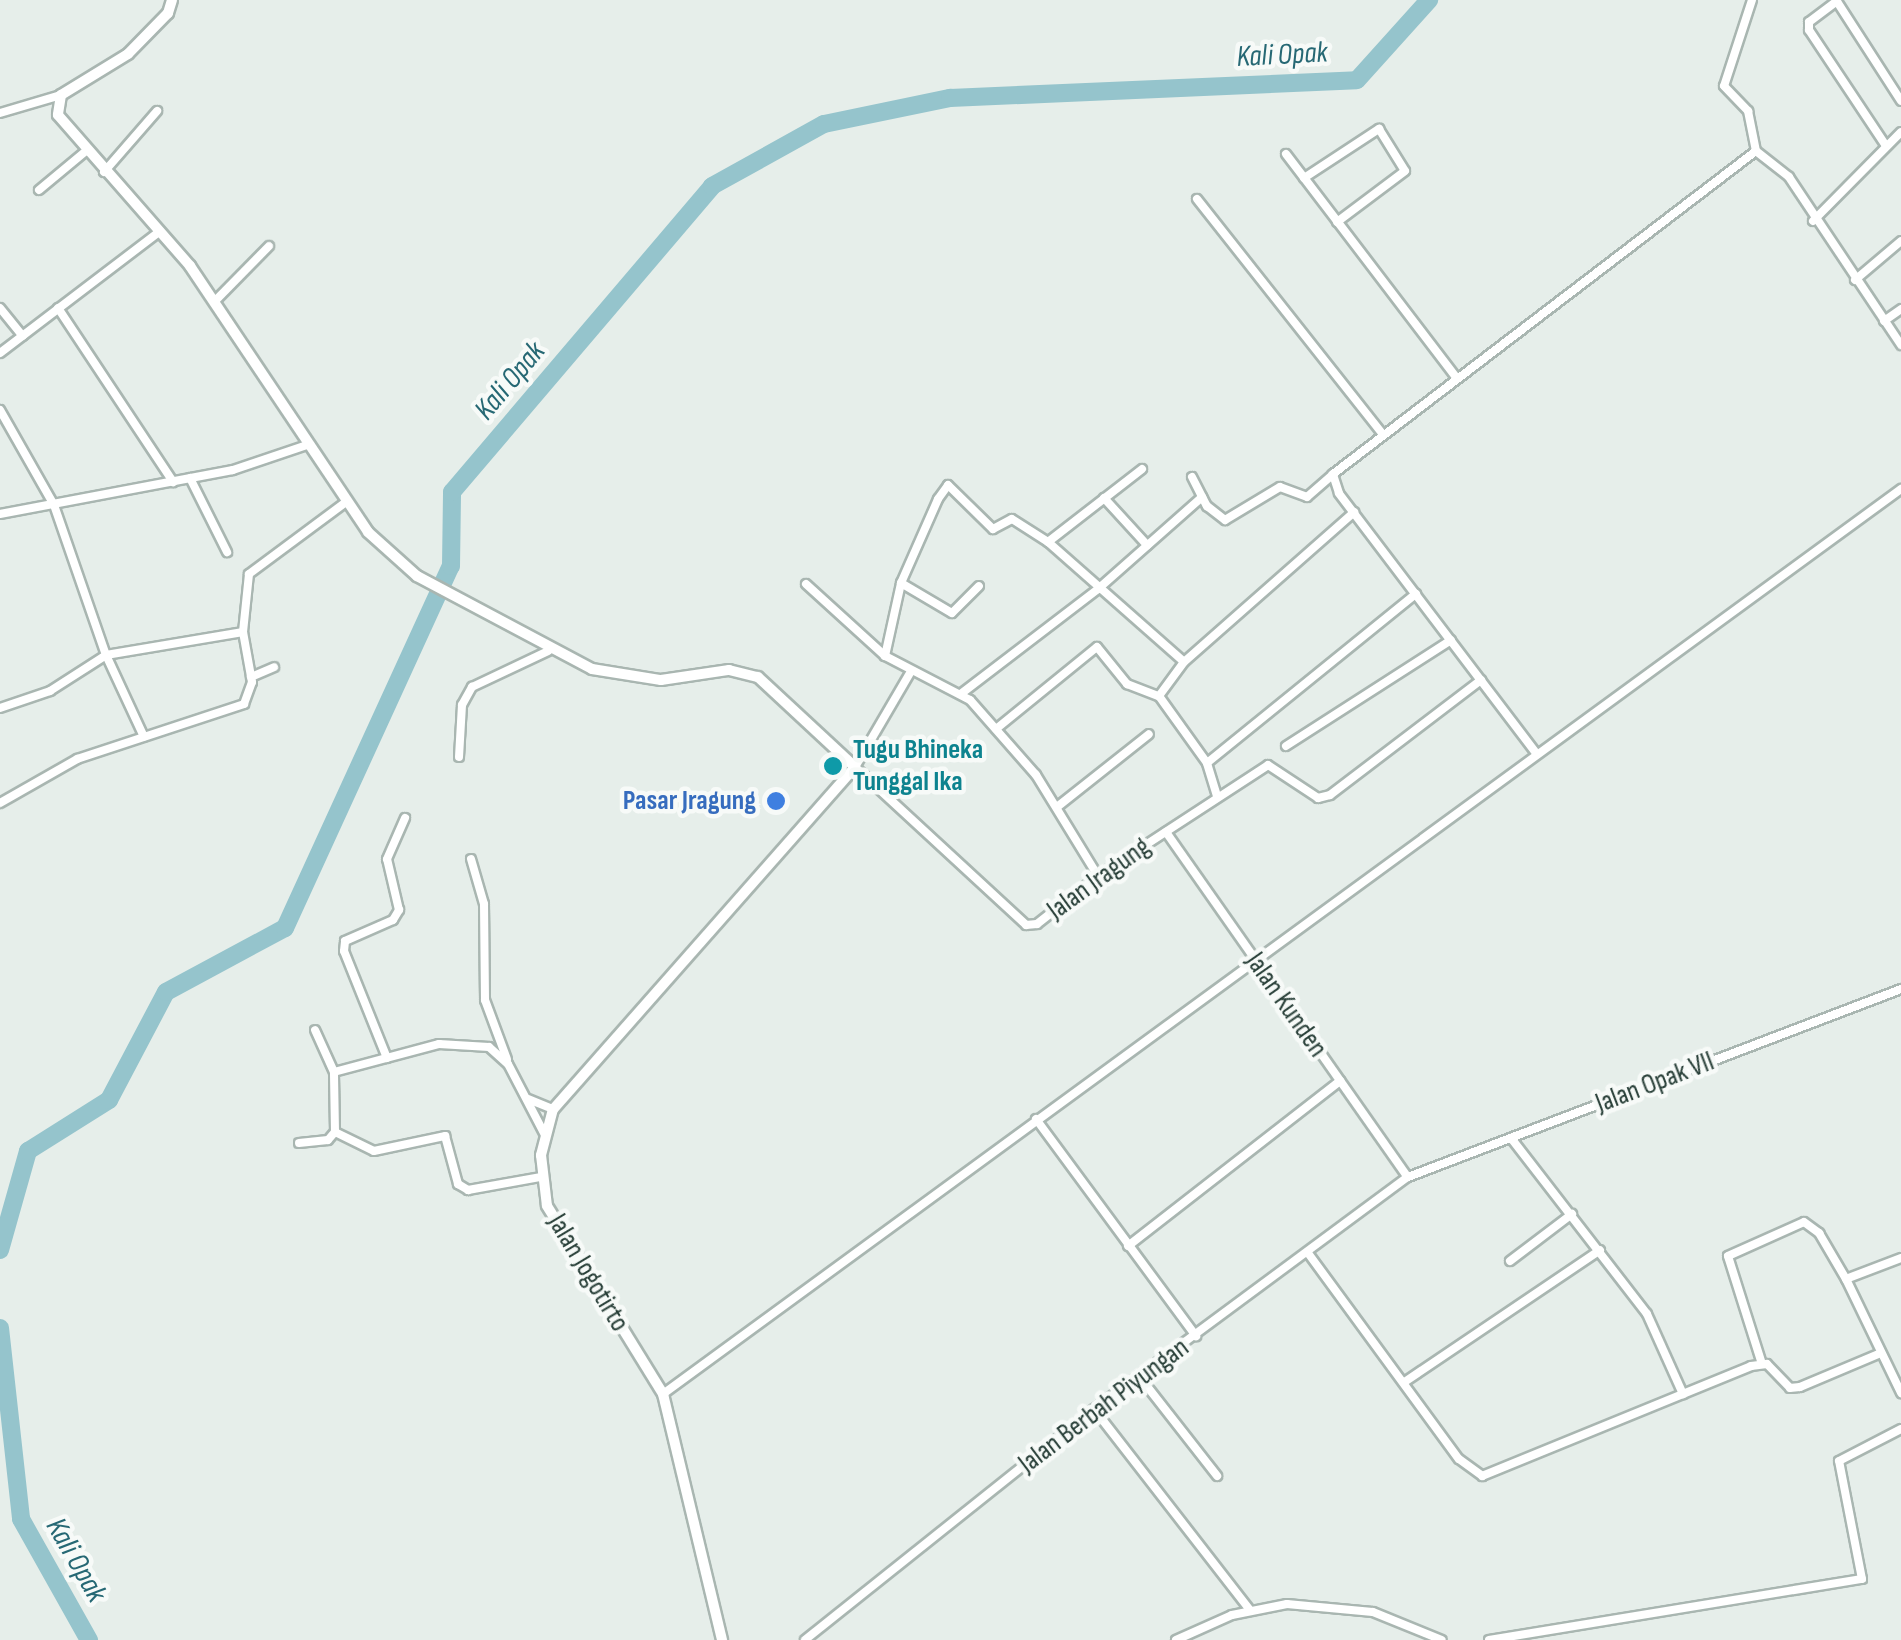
<!DOCTYPE html>
<style>
body{margin:0}
#map{position:relative;width:1901px;height:1640px;overflow:hidden;background:#e6eeea;font-family:"Sofia Sans Condensed",sans-serif}
div>[style]{position:absolute}
[style*='--x']{left:calc(var(--x)*1px);top:calc(var(--y)*1px);width:calc(var(--w)*1px);rotate:calc(var(--a)*1deg)}
.river>*{height:18px;margin:-9px;padding:0 9px;transform-origin:9px;border-radius:9px;background:#95c4cc}
.roads{filter:drop-shadow(2px 0 #a9b6b1) drop-shadow(-2px 0 #a9b6b1) drop-shadow(0 2px #a9b6b1) drop-shadow(0 -2px #a9b6b1)}
.minor>*{height:8px;margin:-4px;padding:0 4px;transform-origin:4px;border-radius:4px;background:#fff}
.tertiary>*{height:10px;margin:-5px;padding:0 5px;transform-origin:5px;border-radius:5px;background:#fff}
.dots>*{width:28px;height:28px;translate:-50% -50%;box-sizing:border-box;border:5px solid #f7faf8;border-radius:50%}
span{translate:-50% -50%;white-space:nowrap;text-align:center;line-height:1.15;-webkit-text-stroke:9px #f7faf8;paint-order:stroke}
.culture-label{font-size:28px;color:#0d838f;font-weight:700}
.left{translate:0 -50%;text-align:left}
.shop-label{font-size:28px;color:#366cbe;font-weight:700}
.right{translate:-100% -50%;text-align:right}
.street-label{font-size:28px;color:#273e37}
.water-label{font-size:30px;color:#266874;font-style:italic}
</style>
<div id="map">
<div class="river">
<i style="--x:0;--y:1250;--w:103;--a:-74.2"></i>
<i style="--x:28;--y:1151;--w:96;--a:-32.2"></i>
<i style="--x:109;--y:1100;--w:122;--a:-62.2"></i>
<i style="--x:166;--y:992;--w:135;--a:-28.3"></i>
<i style="--x:285;--y:928;--w:398;--a:-65.4"></i>
<i style="--x:451;--y:566;--w:74;--a:-89.2"></i>
<i style="--x:452;--y:492;--w:402;--a:-49.6"></i>
<i style="--x:712;--y:186;--w:128;--a:-29"></i>
<i style="--x:824;--y:124;--w:129;--a:-11.7"></i>
<i style="--x:950;--y:98;--w:407;--a:-2.5"></i>
<i style="--x:1357;--y:80;--w:108;--a:-48"></i>
<i style="--x:0;--y:1328;--w:192;--a:83.7"></i>
<i style="--x:21;--y:1519;--w:139;--a:60.7"></i>
</div>
<div class="roads">
<div class="minor">
<i style="--x:1752;--y:0;--w:90;--a:108"></i>
<i style="--x:1724;--y:86;--w:35;--a:46"></i>
<i style="--x:1748;--y:111;--w:41;--a:78.7"></i>
<i style="--x:1756;--y:151;--w:42;--a:38.2"></i>
<i style="--x:1789;--y:177;--w:202;--a:56.3"></i>
<i style="--x:1836;--y:0;--w:120;--a:57.2"></i>
<i style="--x:1837;--y:1;--w:35;--a:143"></i>
<i style="--x:1809;--y:22;--w:8;--a:90"></i>
<i style="--x:1809;--y:30;--w:139;--a:56.4"></i>
<i style="--x:0;--y:113;--w:64;--a:-16.4"></i>
<i style="--x:1286;--y:154;--w:280;--a:52.7"></i>
<i style="--x:104;--y:172;--w:81;--a:-49"></i>
<i style="--x:1304;--y:178;--w:90;--a:-33.2"></i>
<i style="--x:1379;--y:129;--w:49;--a:58.2"></i>
<i style="--x:1405;--y:171;--w:85;--a:143.1"></i>
<i style="--x:39;--y:190;--w:61;--a:-39.7"></i>
<i style="--x:1197;--y:199;--w:298;--a:51.7"></i>
<i style="--x:1813;--y:221;--w:125;--a:-45.3"></i>
<i style="--x:1855;--y:280;--w:60;--a:-40.3"></i>
<i style="--x:215;--y:301;--w:77;--a:-45.5"></i>
<i style="--x:0;--y:308;--w:36;--a:51"></i>
<i style="--x:58;--y:308;--w:209;--a:56.5"></i>
<i style="--x:1884;--y:321;--w:21;--a:-35"></i>
<i style="--x:0;--y:353;--w:201;--a:-37.3"></i>
<i style="--x:0;--y:410;--w:109;--a:60.4"></i>
<i style="--x:54;--y:505;--w:159;--a:70.9"></i>
<i style="--x:106;--y:655;--w:90;--a:65.1"></i>
<i style="--x:1192;--y:477;--w:33;--a:63"></i>
<i style="--x:1207;--y:506;--w:23;--a:38"></i>
<i style="--x:1225;--y:520;--w:64;--a:-31"></i>
<i style="--x:1280;--y:487;--w:29;--a:20"></i>
<i style="--x:1307;--y:497;--w:35;--a:-41"></i>
<i style="--x:190;--y:478;--w:83;--a:63.4"></i>
<i style="--x:1104;--y:498;--w:64;--a:47.5"></i>
<i style="--x:0;--y:514;--w:237;--a:-10.7"></i>
<i style="--x:233;--y:470;--w:78;--a:-18.7"></i>
<i style="--x:1048;--y:542;--w:119;--a:-37.8"></i>
<i style="--x:901;--y:583;--w:59;--a:30.5"></i>
<i style="--x:952;--y:613;--w:38;--a:-45"></i>
<i style="--x:806;--y:584;--w:107;--a:42.3"></i>
<i style="--x:910;--y:673;--w:109;--a:120.3"></i>
<i style="--x:855;--y:767;--w:233;--a:42.7"></i>
<i style="--x:1026;--y:925;--w:11;--a:-5"></i>
<i style="--x:1037;--y:924;--w:78;--a:-38.2"></i>
<i style="--x:1098;--y:876;--w:203;--a:-33.1"></i>
<i style="--x:1268;--y:765;--w:60;--a:33.4"></i>
<i style="--x:1318;--y:798;--w:12;--a:-14"></i>
<i style="--x:1330;--y:795;--w:190;--a:-37.3"></i>
<i style="--x:251;--y:677;--w:25;--a:-23"></i>
<i style="--x:962;--y:693;--w:171;--a:-37.4"></i>
<i style="--x:1098;--y:589;--w:139;--a:-41.5"></i>
<i style="--x:0;--y:708;--w:53;--a:-18.8"></i>
<i style="--x:50;--y:691;--w:67;--a:-32.7"></i>
<i style="--x:106;--y:655;--w:139;--a:-9.5"></i>
<i style="--x:996;--y:729;--w:130;--a:-39.1"></i>
<i style="--x:1097;--y:647;--w:48;--a:51"></i>
<i style="--x:1127;--y:684;--w:34;--a:21"></i>
<i style="--x:1286;--y:746;--w:196;--a:-32.7"></i>
<i style="--x:1536;--y:753;--w:326;--a:-127.2"></i>
<i style="--x:1339;--y:493;--w:20;--a:-108"></i>
<i style="--x:1333;--y:474;--w:532;--a:-37.37"></i>
<i style="--x:459;--y:757;--w:52;--a:-86.7"></i>
<i style="--x:462;--y:705;--w:21;--a:-61"></i>
<i style="--x:472;--y:687;--w:84;--a:-25.3"></i>
<i style="--x:1207;--y:763;--w:269;--a:-39"></i>
<i style="--x:1217;--y:796;--w:34;--a:-107"></i>
<i style="--x:1207;--y:763;--w:82;--a:-125.6"></i>
<i style="--x:1159;--y:696;--w:42;--a:-53.7"></i>
<i style="--x:1184;--y:662;--w:227;--a:-41.4"></i>
<i style="--x:0;--y:803;--w:89;--a:-29.7"></i>
<i style="--x:77;--y:759;--w:176;--a:-18.2"></i>
<i style="--x:244;--y:704;--w:23;--a:-70"></i>
<i style="--x:252;--y:682;--w:51;--a:-100.2"></i>
<i style="--x:243;--y:632;--w:58;--a:-84.1"></i>
<i style="--x:249;--y:574;--w:121;--a:-36.6"></i>
<i style="--x:1057;--y:807;--w:117;--a:-38.4"></i>
<i style="--x:1166;--y:832;--w:421;--a:55"></i>
<i style="--x:471;--y:859;--w:47;--a:73.9"></i>
<i style="--x:484;--y:904;--w:96;--a:89.4"></i>
<i style="--x:485;--y:1000;--w:63;--a:69.6"></i>
<i style="--x:1098;--y:876;--w:119;--a:-121.5"></i>
<i style="--x:1036;--y:775;--w:100;--a:-131.3"></i>
<i style="--x:970;--y:700;--w:96;--a:-152.6"></i>
<i style="--x:885;--y:656;--w:75;--a:-77.6"></i>
<i style="--x:901;--y:583;--w:92;--a:-66.2"></i>
<i style="--x:938;--y:499;--w:17;--a:-54"></i>
<i style="--x:948;--y:485;--w:63;--a:44.4"></i>
<i style="--x:993;--y:529;--w:21;--a:-28"></i>
<i style="--x:1012;--y:519;--w:43;--a:32.6"></i>
<i style="--x:1048;--y:542;--w:181;--a:41.4"></i>
<i style="--x:387;--y:1058;--w:115;--a:-111.9"></i>
<i style="--x:344;--y:951;--w:10;--a:-84"></i>
<i style="--x:345;--y:941;--w:52;--a:-23.6"></i>
<i style="--x:393;--y:920;--w:12;--a:-59"></i>
<i style="--x:399;--y:910;--w:52;--a:-103.2"></i>
<i style="--x:387;--y:859;--w:45;--a:-66.3"></i>
<i style="--x:334;--y:1072;--w:109;--a:-14.9"></i>
<i style="--x:439;--y:1044;--w:50;--a:3.4"></i>
<i style="--x:489;--y:1047;--w:25;--a:42"></i>
<i style="--x:508;--y:1064;--w:80;--a:62.5"></i>
<i style="--x:528;--y:1099;--w:27;--a:22"></i>
<i style="--x:1036;--y:1119;--w:270;--a:53.6"></i>
<i style="--x:335;--y:1132;--w:43;--a:26"></i>
<i style="--x:374;--y:1151;--w:73;--a:-11.9"></i>
<i style="--x:445;--y:1136;--w:50;--a:74.8"></i>
<i style="--x:458;--y:1184;--w:12;--a:31"></i>
<i style="--x:468;--y:1190;--w:73;--a:-10.2"></i>
<i style="--x:1511;--y:1138;--w:222;--a:52.3"></i>
<i style="--x:1647;--y:1314;--w:88;--a:65.8"></i>
<i style="--x:299;--y:1143;--w:29;--a:-6"></i>
<i style="--x:328;--y:1140;--w:11;--a:-49"></i>
<i style="--x:335;--y:1132;--w:60;--a:-91"></i>
<i style="--x:334;--y:1072;--w:46;--a:-114.3"></i>
<i style="--x:1128;--y:1246;--w:269;--a:-37.9"></i>
<i style="--x:1308;--y:1253;--w:255;--a:53.8"></i>
<i style="--x:1459;--y:1459;--w:29;--a:36"></i>
<i style="--x:1482;--y:1476;--w:291;--a:-22.2"></i>
<i style="--x:1751;--y:1366;--w:16;--a:-7"></i>
<i style="--x:1767;--y:1364;--w:33;--a:46"></i>
<i style="--x:1790;--y:1388;--w:10;--a:-6"></i>
<i style="--x:1800;--y:1387;--w:88;--a:-22.8"></i>
<i style="--x:1901;--y:1258;--w:59;--a:159.1"></i>
<i style="--x:1846;--y:1279;--w:127;--a:64.2"></i>
<i style="--x:1510;--y:1261;--w:78;--a:-37.2"></i>
<i style="--x:1762;--y:1364;--w:113;--a:-107.5"></i>
<i style="--x:1728;--y:1256;--w:83;--a:-24.1"></i>
<i style="--x:1804;--y:1222;--w:19;--a:36"></i>
<i style="--x:1819;--y:1233;--w:53;--a:59.6"></i>
<i style="--x:1139;--y:1376;--w:127;--a:52"></i>
<i style="--x:1406;--y:1381;--w:234;--a:-34"></i>
<i style="--x:663;--y:1394;--w:1534;--a:-36.17"></i>
<i style="--x:1094;--y:1409;--w:253;--a:52.2"></i>
<i style="--x:805;--y:1640;--w:370;--a:-38.6"></i>
<i style="--x:1094;--y:1409;--w:390;--a:-36.5"></i>
<i style="--x:1408;--y:1177;--w:528;--a:-20.87"></i>
<i style="--x:1176;--y:1640;--w:61;--a:-24.1"></i>
<i style="--x:1232;--y:1615;--w:56;--a:-11.3"></i>
<i style="--x:1287;--y:1604;--w:86;--a:5.3"></i>
<i style="--x:1373;--y:1612;--w:74;--a:22.1"></i>
<i style="--x:1489;--y:1640;--w:378;--a:-9.3"></i>
<i style="--x:1862;--y:1579;--w:120;--a:-101"></i>
<i style="--x:1839;--y:1461;--w:70;--a:-27.3"></i>
</div>
<div class="tertiary">
<i style="--x:172;--y:0;--w:14;--a:107"></i>
<i style="--x:168;--y:13;--w:57;--a:134.3"></i>
<i style="--x:128;--y:54;--w:79;--a:148.5"></i>
<i style="--x:61;--y:95;--w:20;--a:99"></i>
<i style="--x:58;--y:115;--w:201;--a:48.8"></i>
<i style="--x:190;--y:266;--w:320;--a:56.2"></i>
<i style="--x:368;--y:532;--w:66;--a:41.9"></i>
<i style="--x:417;--y:576;--w:198;--a:28"></i>
<i style="--x:592;--y:669;--w:70;--a:9.1"></i>
<i style="--x:661;--y:680;--w:69;--a:-8.4"></i>
<i style="--x:729;--y:670;--w:30;--a:14"></i>
<i style="--x:758;--y:677;--w:132;--a:42.9"></i>
<i style="--x:855;--y:767;--w:456;--a:131.4"></i>
<i style="--x:553;--y:1109;--w:48;--a:104.6"></i>
<i style="--x:541;--y:1155;--w:51;--a:83.3"></i>
<i style="--x:547;--y:1206;--w:221;--a:58.3"></i>
<i style="--x:663;--y:1394;--w:253;--a:76.5"></i>
</div>
</div>
<div class="dots">
<i style="left:833px;top:766px;background:#0f9aa8"></i>
<i style="left:776px;top:801px;background:#3f7fe0"></i>
</div>
<div class="culture-label">
<span class="left" style="left:853px;top:766px">Tugu Bhineka<br>Tunggal Ika</span>
</div>
<div class="shop-label">
<span class="right" style="left:756px;top:801px">Pasar Jragung</span>
</div>
<div class="street-label">
<span style="left:1099px;top:879px;rotate:-36deg">Jalan Jragung</span>
<span style="left:1286px;top:1005px;rotate:55deg">Jalan Kunden</span>
<span style="left:1655px;top:1083px;rotate:-21deg">Jalan Opak VII</span>
<span style="left:588px;top:1273px;rotate:59deg">Jalan Jogotirto</span>
<span style="left:1104px;top:1406px;rotate:-37deg">Jalan Berbah Piyungan</span>
</div>
<div class="water-label">
<span style="left:1282px;top:55px;rotate:-3deg">Kali Opak</span>
<span style="left:510px;top:381px;rotate:-50deg">Kali Opak</span>
<span style="left:76px;top:1560px;rotate:60deg">Kali Opak</span>
</div>
</div>
